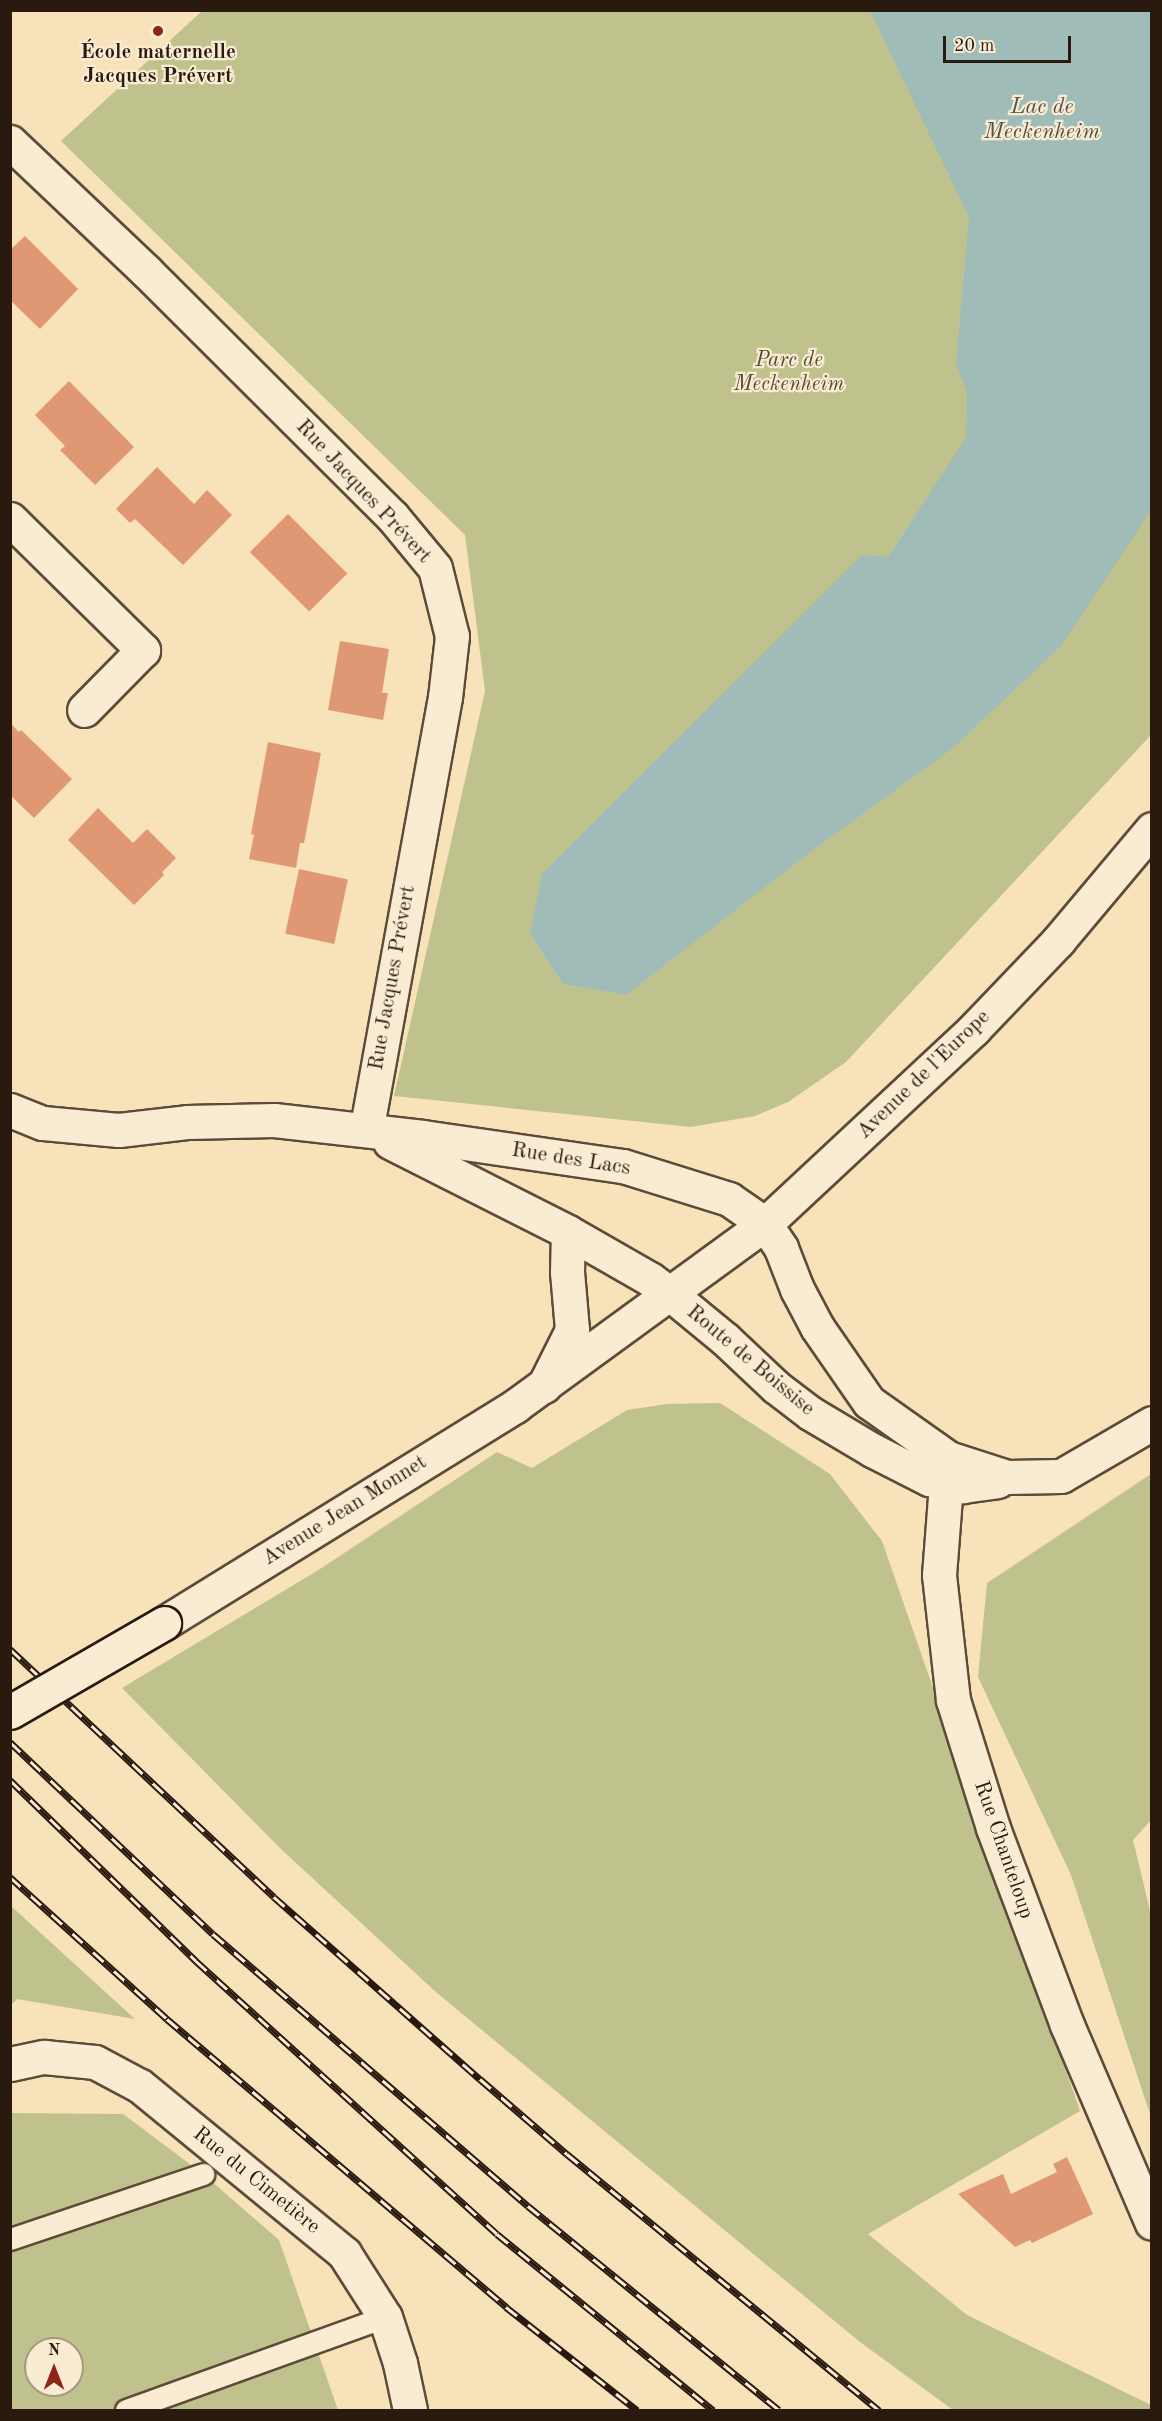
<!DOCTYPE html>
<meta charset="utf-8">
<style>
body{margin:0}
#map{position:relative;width:1162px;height:2421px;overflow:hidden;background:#f8e2ba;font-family:"Old Standard TT",serif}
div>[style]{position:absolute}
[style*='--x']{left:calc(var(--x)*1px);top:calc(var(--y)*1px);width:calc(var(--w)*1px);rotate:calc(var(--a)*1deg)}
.green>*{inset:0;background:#c0c28d}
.water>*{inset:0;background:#a0bcb9}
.building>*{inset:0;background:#e09874;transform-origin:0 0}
.roads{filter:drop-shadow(2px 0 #5d4b3a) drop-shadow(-2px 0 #5d4b3a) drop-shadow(0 2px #5d4b3a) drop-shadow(0 -2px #5d4b3a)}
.lane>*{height:21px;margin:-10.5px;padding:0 10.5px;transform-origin:10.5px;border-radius:10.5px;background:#faecd2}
.street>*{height:33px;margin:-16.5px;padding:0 16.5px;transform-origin:16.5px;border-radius:16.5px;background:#faecd2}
.secondary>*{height:33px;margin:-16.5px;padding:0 16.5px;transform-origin:16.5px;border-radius:16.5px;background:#faecd2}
.rail>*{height:7px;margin-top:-3.5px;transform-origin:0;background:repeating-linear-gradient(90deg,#faecd2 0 14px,#29190f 0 28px);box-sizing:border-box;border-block:2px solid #29190f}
.bridges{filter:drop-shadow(2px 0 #29190f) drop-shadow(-2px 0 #29190f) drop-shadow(0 2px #29190f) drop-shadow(0 -2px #29190f)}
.secondary-bridge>*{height:33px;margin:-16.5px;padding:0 16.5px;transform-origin:16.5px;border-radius:16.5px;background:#faecd2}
.dots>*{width:16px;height:16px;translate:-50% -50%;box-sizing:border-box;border:3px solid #faecd2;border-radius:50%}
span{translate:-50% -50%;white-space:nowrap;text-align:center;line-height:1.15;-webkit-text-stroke:4.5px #faecd2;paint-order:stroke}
.poi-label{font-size:21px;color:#29190f;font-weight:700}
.park-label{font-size:21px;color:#564c35;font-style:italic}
.street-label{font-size:21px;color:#29190f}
.water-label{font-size:22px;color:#53524a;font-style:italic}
.frame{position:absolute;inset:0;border:12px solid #29190f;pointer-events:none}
.north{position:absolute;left:24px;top:2337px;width:60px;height:60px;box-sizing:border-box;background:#faecd2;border:2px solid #a69884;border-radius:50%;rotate:0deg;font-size:16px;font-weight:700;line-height:24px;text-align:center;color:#29190f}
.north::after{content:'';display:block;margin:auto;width:21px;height:27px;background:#8f2418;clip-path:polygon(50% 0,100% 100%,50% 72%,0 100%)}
.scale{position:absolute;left:943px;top:36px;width:128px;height:27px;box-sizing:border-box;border:3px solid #29190f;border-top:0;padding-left:8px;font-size:18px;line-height:21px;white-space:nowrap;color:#29190f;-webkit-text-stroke:4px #faecd2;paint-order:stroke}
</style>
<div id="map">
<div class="green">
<i style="clip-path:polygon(202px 11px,1151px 11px,1151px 735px,846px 1062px,788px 1102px,755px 1116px,691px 1127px,394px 1096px,485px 691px,465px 535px,61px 141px)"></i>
<i style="clip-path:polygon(720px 1403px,830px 1474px,882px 1541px,1080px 2111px,868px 2234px,967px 2315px,1151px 2405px,1151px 2410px,953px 2410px,860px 2342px,437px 1993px,282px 1850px,122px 1688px,320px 1569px,497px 1452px,532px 1468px,627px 1410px,667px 1404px)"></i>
<i style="clip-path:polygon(1151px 1474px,1152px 1819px,1133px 1840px,1151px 1915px,1151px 2117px,1071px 1875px,978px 1677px,987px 1583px)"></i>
<i style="clip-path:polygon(11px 1906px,135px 2019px,17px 1999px,11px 2005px)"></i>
<i style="clip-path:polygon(evenodd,11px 2113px,123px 2114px,203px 2174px,279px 2240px,338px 2410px,11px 2410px,11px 2113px,36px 2349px,72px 2349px,72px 2385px,36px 2385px,36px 2349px)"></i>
</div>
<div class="water">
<i style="clip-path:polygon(870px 11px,1151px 11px,1151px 510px,1061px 646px,953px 748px,809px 853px,626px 995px,563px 984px,530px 934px,542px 874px,862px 555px,888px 557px,966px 438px,967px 393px,956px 364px,969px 217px)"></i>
</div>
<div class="building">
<i style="clip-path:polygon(25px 236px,78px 289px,40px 329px,10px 300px,10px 250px)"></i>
<i style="clip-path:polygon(69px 381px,134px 447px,95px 485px,60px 450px,65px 446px,35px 415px)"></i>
<i style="clip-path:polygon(157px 467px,194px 504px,207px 490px,232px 515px,183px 565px,135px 519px,130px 523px,116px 509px)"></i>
<i style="left:288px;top:514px;width:84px;height:54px;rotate:45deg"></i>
<i style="clip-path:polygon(340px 641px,389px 649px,382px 693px,388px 693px,383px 720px,328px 710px)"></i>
<i style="clip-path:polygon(10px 723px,19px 732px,21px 730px,72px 779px,34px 818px,10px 795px)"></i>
<i style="clip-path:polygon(268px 742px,321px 753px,304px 843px,300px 843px,296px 868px,249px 859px,254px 835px,251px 834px)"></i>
<i style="clip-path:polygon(98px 808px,133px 843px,147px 829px,176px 858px,162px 872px,164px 875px,134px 905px,68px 840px)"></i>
<i style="left:299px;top:869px;width:50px;height:66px;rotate:12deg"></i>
<i style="clip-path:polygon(1067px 2157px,1093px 2214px,1032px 2243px,1030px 2240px,1015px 2247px,958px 2194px,1003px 2174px,1011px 2194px,1057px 2172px,1053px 2164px)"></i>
</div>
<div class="roads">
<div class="lane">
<i style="--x:10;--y:2239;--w:204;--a:-18.6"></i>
<i style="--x:126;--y:2410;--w:275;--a:-19.8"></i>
</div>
<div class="street">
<i style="--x:10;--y:142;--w:187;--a:43.5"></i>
<i style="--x:146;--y:271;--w:347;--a:44.9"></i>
<i style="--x:392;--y:516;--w:67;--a:50.4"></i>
<i style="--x:435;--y:568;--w:70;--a:76"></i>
<i style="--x:452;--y:636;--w:61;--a:96.5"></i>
<i style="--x:445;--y:697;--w:440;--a:100.3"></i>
<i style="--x:10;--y:519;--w:187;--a:44.6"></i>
<i style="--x:143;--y:650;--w:84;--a:134.5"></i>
<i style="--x:10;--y:1110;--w:35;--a:22"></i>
<i style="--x:43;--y:1123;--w:76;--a:5.3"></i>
<i style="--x:119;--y:1130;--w:68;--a:-6.7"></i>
<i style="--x:187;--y:1122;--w:87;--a:-1.3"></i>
<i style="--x:274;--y:1120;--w:150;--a:6.5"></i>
<i style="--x:423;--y:1137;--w:202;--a:8.3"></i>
<i style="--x:623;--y:1166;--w:111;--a:17.3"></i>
<i style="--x:729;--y:1199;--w:44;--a:34.8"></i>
<i style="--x:390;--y:1142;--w:199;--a:26.8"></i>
<i style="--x:568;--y:1232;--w:95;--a:29.8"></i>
<i style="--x:650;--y:1279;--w:24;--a:36"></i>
<i style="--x:544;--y:1386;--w:63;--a:-63.4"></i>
<i style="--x:572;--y:1330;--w:58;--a:-94.9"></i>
<i style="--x:567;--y:1272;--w:40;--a:-88.6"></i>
<i style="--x:948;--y:1458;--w:117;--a:94.4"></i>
<i style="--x:939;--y:1575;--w:126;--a:83.6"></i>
<i style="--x:953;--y:1700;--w:134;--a:72.6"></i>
<i style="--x:993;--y:1828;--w:210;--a:69.4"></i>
<i style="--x:1067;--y:2025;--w:215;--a:66.8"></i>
<i style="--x:10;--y:2064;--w:35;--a:-12"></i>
<i style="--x:44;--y:2057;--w:51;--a:5.6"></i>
<i style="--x:95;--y:2062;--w:51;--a:28.1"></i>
<i style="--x:140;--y:2086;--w:264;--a:39.3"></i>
<i style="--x:344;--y:2253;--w:76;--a:57.4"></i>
<i style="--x:385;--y:2317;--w:48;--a:71.9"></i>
<i style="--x:400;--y:2363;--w:48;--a:78"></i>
</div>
<div class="secondary">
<i style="--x:765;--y:1224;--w:29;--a:56"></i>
<i style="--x:781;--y:1248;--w:44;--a:68.7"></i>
<i style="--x:797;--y:1289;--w:43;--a:62.2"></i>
<i style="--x:817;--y:1327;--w:91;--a:55.3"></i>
<i style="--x:869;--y:1402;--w:97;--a:35.3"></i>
<i style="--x:948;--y:1458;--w:62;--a:17.9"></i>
<i style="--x:1007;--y:1477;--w:54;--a:-1.1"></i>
<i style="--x:1061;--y:1476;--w:105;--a:-30.2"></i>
<i style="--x:669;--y:1293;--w:72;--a:39.4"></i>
<i style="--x:725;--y:1339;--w:70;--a:43.3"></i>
<i style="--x:776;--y:1387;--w:43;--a:37.4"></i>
<i style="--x:810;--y:1413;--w:72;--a:30.8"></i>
<i style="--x:872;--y:1450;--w:64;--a:27"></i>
<i style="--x:929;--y:1479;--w:35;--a:12"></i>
<i style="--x:963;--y:1486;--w:35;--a:-8"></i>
<i style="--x:164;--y:1623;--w:413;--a:-31.7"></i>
<i style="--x:515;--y:1406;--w:309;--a:-36.1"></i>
<i style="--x:765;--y:1224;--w:286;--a:-43"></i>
<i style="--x:974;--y:1029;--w:122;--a:-46.3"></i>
<i style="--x:1058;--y:941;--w:146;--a:-50"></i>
</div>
</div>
<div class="rail">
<i style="--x:10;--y:1649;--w:362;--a:43.2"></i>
<i style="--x:274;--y:1897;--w:275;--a:41.5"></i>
<i style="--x:480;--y:2079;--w:115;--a:40.8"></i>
<i style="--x:567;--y:2154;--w:404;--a:39.4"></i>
<i style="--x:10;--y:1742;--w:279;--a:43.4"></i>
<i style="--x:213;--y:1934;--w:416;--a:40.8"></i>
<i style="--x:528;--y:2206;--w:323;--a:39.1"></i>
<i style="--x:10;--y:1780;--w:260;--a:44.2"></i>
<i style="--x:196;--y:1961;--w:406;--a:42.2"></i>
<i style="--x:497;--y:2234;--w:279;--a:39.2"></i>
<i style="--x:10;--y:1877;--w:212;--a:42.1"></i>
<i style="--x:167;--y:2019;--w:445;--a:40.3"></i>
<i style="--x:506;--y:2307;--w:167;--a:38.2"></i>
</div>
<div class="bridges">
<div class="secondary-bridge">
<i style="--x:10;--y:1712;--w:178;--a:-30"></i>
</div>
</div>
<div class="dots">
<i style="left:158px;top:31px;background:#8f2418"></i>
</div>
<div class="poi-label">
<span style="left:158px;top:65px">École maternelle<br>Jacques Prévert</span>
</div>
<div class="park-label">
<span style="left:789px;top:373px">Parc de<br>Meckenheim</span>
</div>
<div class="street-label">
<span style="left:363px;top:492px;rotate:47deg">Rue Jacques Prévert</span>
<span style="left:393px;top:978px;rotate:-80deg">Rue Jacques Prévert</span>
<span style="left:924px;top:1075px;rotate:-44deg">Avenue de l'Europe</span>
<span style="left:571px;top:1160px;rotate:9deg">Rue des Lacs</span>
<span style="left:750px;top:1361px;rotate:40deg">Route de Boissise</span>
<span style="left:345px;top:1511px;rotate:-32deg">Avenue Jean Monnet</span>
<span style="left:1003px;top:1850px;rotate:71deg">Rue Chanteloup</span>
<span style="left:256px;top:2181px;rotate:39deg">Rue du Cimetière</span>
</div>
<div class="water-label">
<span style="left:1042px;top:120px">Lac de<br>Meckenheim</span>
</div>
<div class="frame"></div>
<div class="north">N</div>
<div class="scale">20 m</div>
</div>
